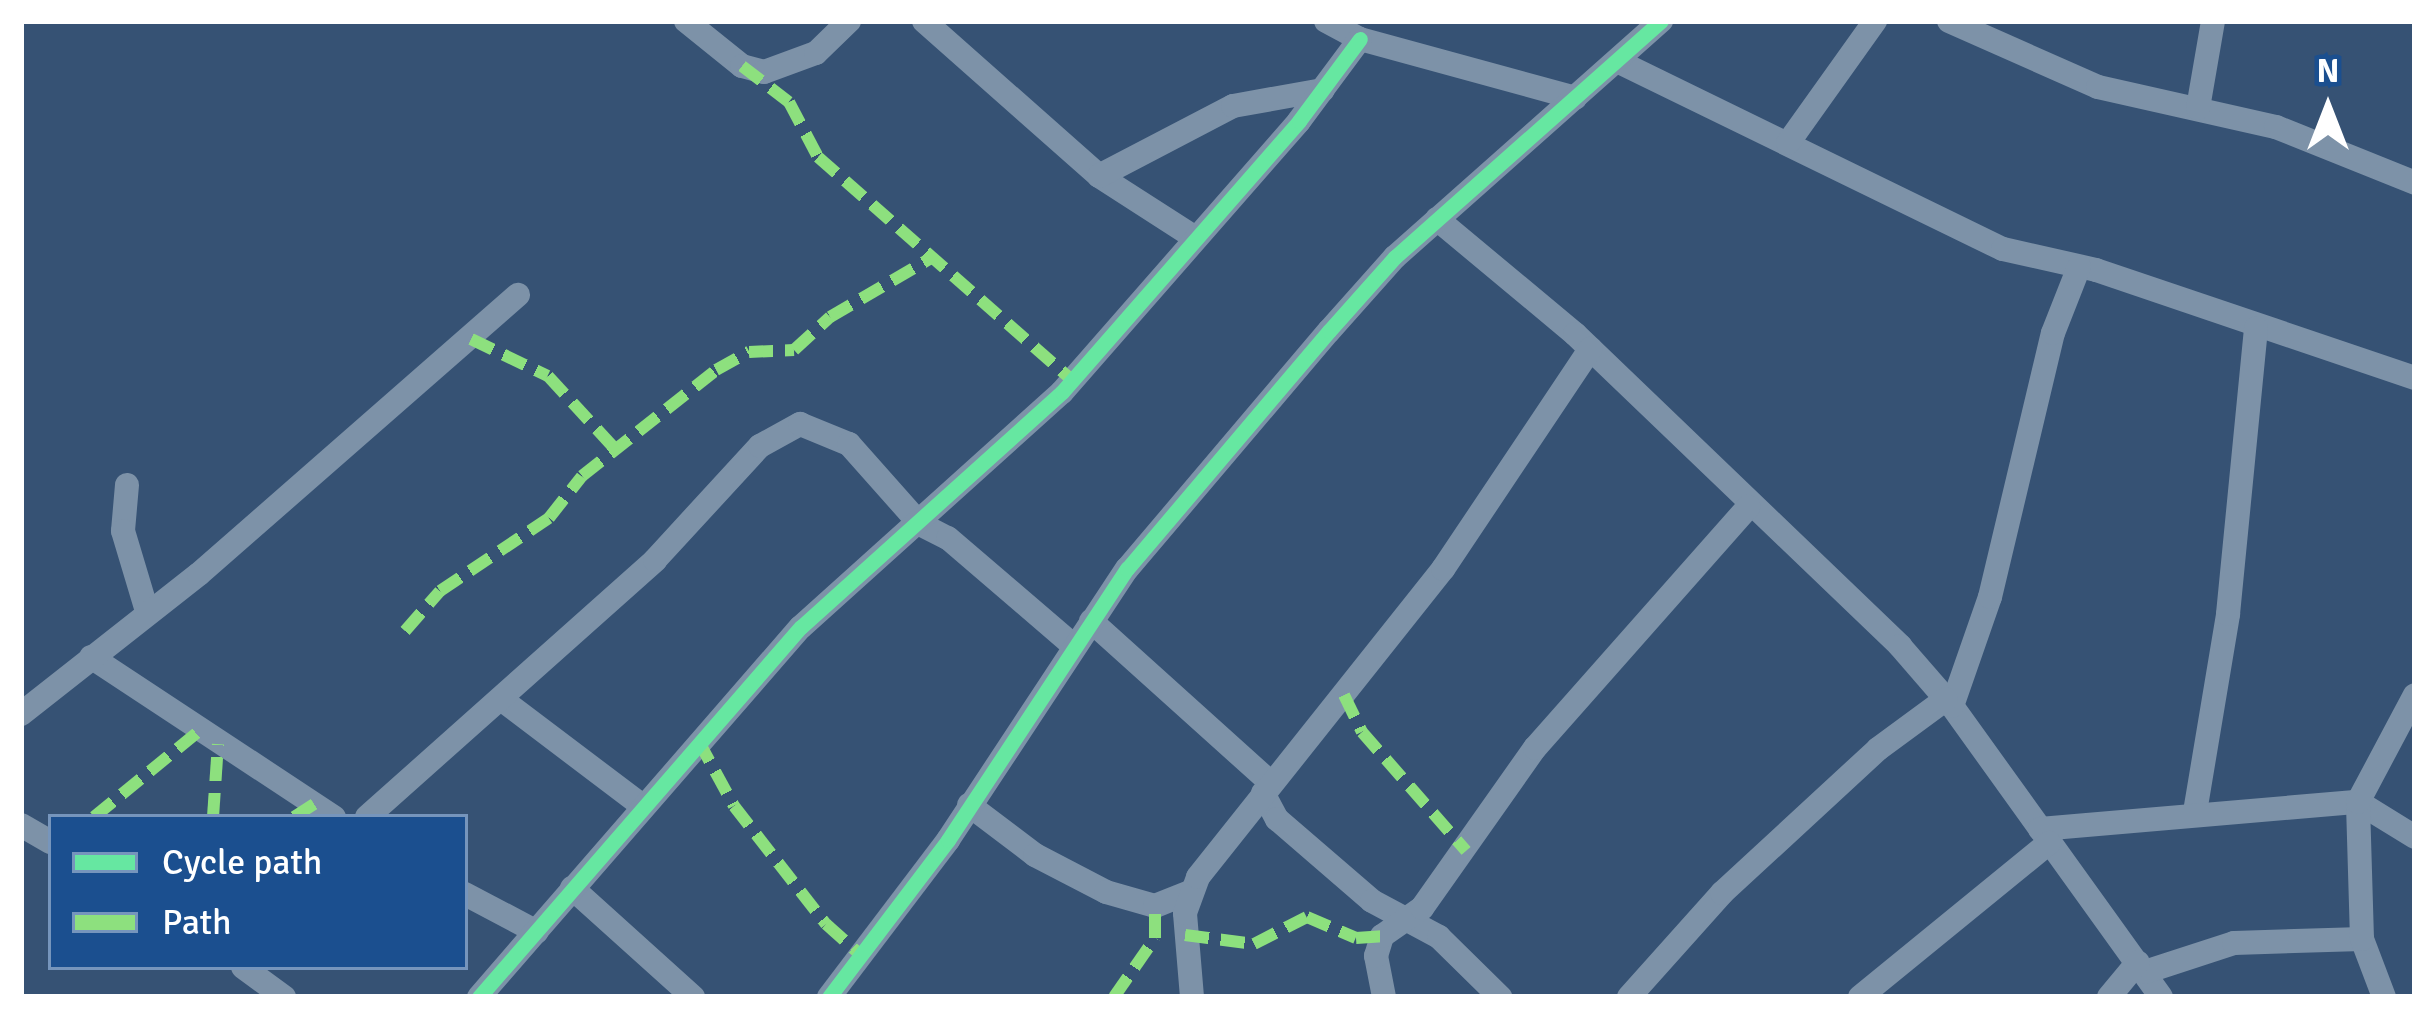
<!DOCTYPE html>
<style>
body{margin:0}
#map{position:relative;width:2436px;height:1018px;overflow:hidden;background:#365274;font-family:Signika,sans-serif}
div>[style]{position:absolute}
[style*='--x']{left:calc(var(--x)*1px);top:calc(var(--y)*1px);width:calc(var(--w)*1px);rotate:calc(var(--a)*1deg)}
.minor>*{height:24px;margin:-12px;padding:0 12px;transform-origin:12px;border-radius:12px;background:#7d92a8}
.quiet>*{height:12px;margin-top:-6px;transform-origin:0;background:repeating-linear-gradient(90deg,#8de07e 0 24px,transparent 0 36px)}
.cycleway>*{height:15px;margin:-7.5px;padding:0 7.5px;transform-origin:7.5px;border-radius:7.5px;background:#66e7a1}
span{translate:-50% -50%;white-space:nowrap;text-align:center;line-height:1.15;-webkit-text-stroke:9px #1b4f8f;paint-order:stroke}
.frame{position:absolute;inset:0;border:24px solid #fff;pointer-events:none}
.legend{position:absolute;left:48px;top:814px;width:420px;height:156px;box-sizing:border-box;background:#1b4f8f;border:3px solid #7695bc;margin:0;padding:15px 21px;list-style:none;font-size:36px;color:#fff}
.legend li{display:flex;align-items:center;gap:24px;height:60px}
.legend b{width:60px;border:3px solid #7695bc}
.north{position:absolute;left:2268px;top:48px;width:120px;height:120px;-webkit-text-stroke:9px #1b4f8f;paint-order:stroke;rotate:0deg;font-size:33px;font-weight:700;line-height:48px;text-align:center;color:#fff}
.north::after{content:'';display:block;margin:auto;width:42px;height:54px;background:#fff;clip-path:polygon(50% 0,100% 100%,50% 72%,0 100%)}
</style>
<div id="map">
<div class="minor">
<i style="--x:686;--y:21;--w:72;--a:38.8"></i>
<i style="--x:742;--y:66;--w:23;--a:15"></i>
<i style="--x:764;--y:72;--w:55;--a:-20.1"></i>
<i style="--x:816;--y:53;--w:46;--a:-44.1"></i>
<i style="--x:924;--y:21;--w:234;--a:41.5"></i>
<i style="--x:1099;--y:176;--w:113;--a:32.7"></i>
<i style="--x:1326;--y:21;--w:38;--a:28"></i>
<i style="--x:1360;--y:39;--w:223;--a:15.3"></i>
<i style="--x:1949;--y:21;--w:163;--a:23.9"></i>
<i style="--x:2098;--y:87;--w:182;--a:12.7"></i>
<i style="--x:2276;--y:127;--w:150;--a:21.9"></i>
<i style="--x:1617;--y:61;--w:429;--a:26"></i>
<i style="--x:2003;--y:249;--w:95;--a:12.7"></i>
<i style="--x:2096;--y:270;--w:337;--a:18.7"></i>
<i style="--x:2198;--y:108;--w:88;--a:-80.2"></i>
<i style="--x:1788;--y:143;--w:150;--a:-54.5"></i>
<i style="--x:1099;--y:176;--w:151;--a:-27.6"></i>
<i style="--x:1233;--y:106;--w:91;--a:-10.1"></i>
<i style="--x:1437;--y:219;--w:180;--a:39.8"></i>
<i style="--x:1575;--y:334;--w:451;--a:43.8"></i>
<i style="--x:1900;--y:646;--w:79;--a:49.1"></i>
<i style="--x:1952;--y:706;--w:358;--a:54.3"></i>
<i style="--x:127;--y:485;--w:46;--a:95"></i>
<i style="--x:123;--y:531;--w:84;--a:73.3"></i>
<i style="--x:1091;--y:621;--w:242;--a:42"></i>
<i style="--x:91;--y:657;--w:291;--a:33.4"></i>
<i style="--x:501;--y:699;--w:176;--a:37.1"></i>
<i style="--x:1952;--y:706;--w:115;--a:-70.8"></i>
<i style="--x:1990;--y:597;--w:271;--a:-76.6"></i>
<i style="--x:2053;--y:333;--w:71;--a:-68.5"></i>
<i style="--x:21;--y:714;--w:226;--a:-38.2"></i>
<i style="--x:199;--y:574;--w:424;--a:-41.2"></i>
<i style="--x:1263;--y:793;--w:30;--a:62"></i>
<i style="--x:1277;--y:819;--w:125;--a:40.8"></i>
<i style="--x:1372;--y:901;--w:76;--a:28.2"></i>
<i style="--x:1439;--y:937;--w:86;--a:44.5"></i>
<i style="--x:969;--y:805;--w:83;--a:37.1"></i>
<i style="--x:1035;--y:855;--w:80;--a:27.5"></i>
<i style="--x:1106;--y:892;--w:51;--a:15.9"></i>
<i style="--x:1155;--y:906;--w:38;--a:-22"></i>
<i style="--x:2195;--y:812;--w:201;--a:-80.5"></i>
<i style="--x:2228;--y:614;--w:287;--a:-84.4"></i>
<i style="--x:367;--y:817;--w:386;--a:-41.7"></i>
<i style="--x:655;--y:560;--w:155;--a:-47.4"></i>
<i style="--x:760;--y:446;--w:46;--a:-28.8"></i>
<i style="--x:800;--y:424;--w:53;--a:22.2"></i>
<i style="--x:849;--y:444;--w:107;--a:48.4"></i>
<i style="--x:920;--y:524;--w:31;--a:27"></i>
<i style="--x:948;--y:538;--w:166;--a:40.6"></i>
<i style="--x:21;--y:825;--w:34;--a:30"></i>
<i style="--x:2040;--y:829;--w:319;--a:-4.9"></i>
<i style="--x:2358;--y:802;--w:67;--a:31.6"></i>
<i style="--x:572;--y:888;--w:163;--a:42"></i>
<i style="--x:465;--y:894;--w:81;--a:27.8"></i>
<i style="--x:243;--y:967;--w:51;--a:36.2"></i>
<i style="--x:2145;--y:972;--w:94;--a:-18"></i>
<i style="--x:2234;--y:943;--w:128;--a:-1.8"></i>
<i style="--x:479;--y:997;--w:490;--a:-49"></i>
<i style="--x:801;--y:627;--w:351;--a:-42"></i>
<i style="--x:1062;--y:392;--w:360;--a:-48.8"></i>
<i style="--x:1299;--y:121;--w:102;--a:-53.4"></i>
<i style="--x:829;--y:997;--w:197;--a:-52.8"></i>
<i style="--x:948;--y:840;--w:325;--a:-56.6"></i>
<i style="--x:1127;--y:569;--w:312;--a:-49.7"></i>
<i style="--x:1329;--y:331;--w:99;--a:-48.3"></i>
<i style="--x:1395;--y:257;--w:356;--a:-41.6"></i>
<i style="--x:1192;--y:997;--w:84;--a:-94.8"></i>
<i style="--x:1185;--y:913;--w:38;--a:-70"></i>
<i style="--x:1198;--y:877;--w:394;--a:-51.5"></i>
<i style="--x:1443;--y:569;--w:265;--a:-56.2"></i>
<i style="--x:1384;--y:997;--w:42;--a:-101"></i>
<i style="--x:1376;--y:956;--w:21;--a:-73"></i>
<i style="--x:1382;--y:936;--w:49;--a:-35"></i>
<i style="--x:1422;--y:908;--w:196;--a:-54.8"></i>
<i style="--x:1535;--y:748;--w:322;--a:-48.5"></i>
<i style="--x:1629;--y:997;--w:140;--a:-48.2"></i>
<i style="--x:1722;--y:893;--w:212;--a:-42.7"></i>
<i style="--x:1878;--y:749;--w:84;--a:-36.3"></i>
<i style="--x:1860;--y:997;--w:244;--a:-39.2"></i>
<i style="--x:2109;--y:997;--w:45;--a:-50.4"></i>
<i style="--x:2384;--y:997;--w:62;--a:-110.8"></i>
<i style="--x:2362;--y:939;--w:137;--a:-91.7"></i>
<i style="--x:2358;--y:802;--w:121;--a:-62"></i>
</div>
<div class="quiet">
<i style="--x:742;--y:66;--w:59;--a:37.5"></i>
<i style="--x:789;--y:102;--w:62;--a:62.2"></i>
<i style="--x:818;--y:157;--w:338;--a:41.3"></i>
<i style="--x:471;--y:339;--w:85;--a:25.7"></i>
<i style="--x:548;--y:376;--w:100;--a:47.4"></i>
<i style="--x:405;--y:631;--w:53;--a:-48.8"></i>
<i style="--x:440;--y:591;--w:131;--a:-33.8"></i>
<i style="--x:549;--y:518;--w:53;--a:-51.8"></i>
<i style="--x:582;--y:476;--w:171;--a:-38.3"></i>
<i style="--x:716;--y:370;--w:38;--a:-29"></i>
<i style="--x:749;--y:352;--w:45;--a:-2.5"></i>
<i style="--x:794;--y:350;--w:49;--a:-42.5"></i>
<i style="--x:830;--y:317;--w:117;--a:-30.3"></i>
<i style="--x:1344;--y:695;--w:41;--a:64.1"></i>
<i style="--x:1362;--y:732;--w:158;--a:48.8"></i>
<i style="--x:698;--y:740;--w:75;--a:61.4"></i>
<i style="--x:734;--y:806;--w:150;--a:52.1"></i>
<i style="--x:826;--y:924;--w:51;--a:41.8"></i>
<i style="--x:94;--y:817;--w:136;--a:-39.3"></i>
<i style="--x:213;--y:817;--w:73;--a:-86.1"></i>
<i style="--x:294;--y:817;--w:24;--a:-33"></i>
<i style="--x:1185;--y:935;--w:70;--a:7.4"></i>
<i style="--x:1254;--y:944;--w:59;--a:-27"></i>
<i style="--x:1307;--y:917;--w:53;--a:23.2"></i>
<i style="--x:1356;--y:938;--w:26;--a:-4"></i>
<i style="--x:1114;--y:997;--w:72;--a:-55.2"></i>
<i style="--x:1155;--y:938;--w:32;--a:-90"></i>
</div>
<div class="cycleway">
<i style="--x:479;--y:997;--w:490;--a:-49"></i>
<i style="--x:801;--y:627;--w:351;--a:-42"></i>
<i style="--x:1062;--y:392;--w:360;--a:-48.8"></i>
<i style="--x:1299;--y:121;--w:102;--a:-53.4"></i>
<i style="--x:829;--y:997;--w:197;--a:-52.8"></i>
<i style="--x:948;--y:840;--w:325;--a:-56.6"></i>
<i style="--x:1127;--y:569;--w:312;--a:-49.7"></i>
<i style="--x:1329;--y:331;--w:99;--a:-48.3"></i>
<i style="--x:1395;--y:257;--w:356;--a:-41.6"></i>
</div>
<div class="frame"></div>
<ul class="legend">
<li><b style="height:15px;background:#66e7a1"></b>Cycle path</li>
<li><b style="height:15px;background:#8de07e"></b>Path</li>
</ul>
<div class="north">N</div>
</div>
